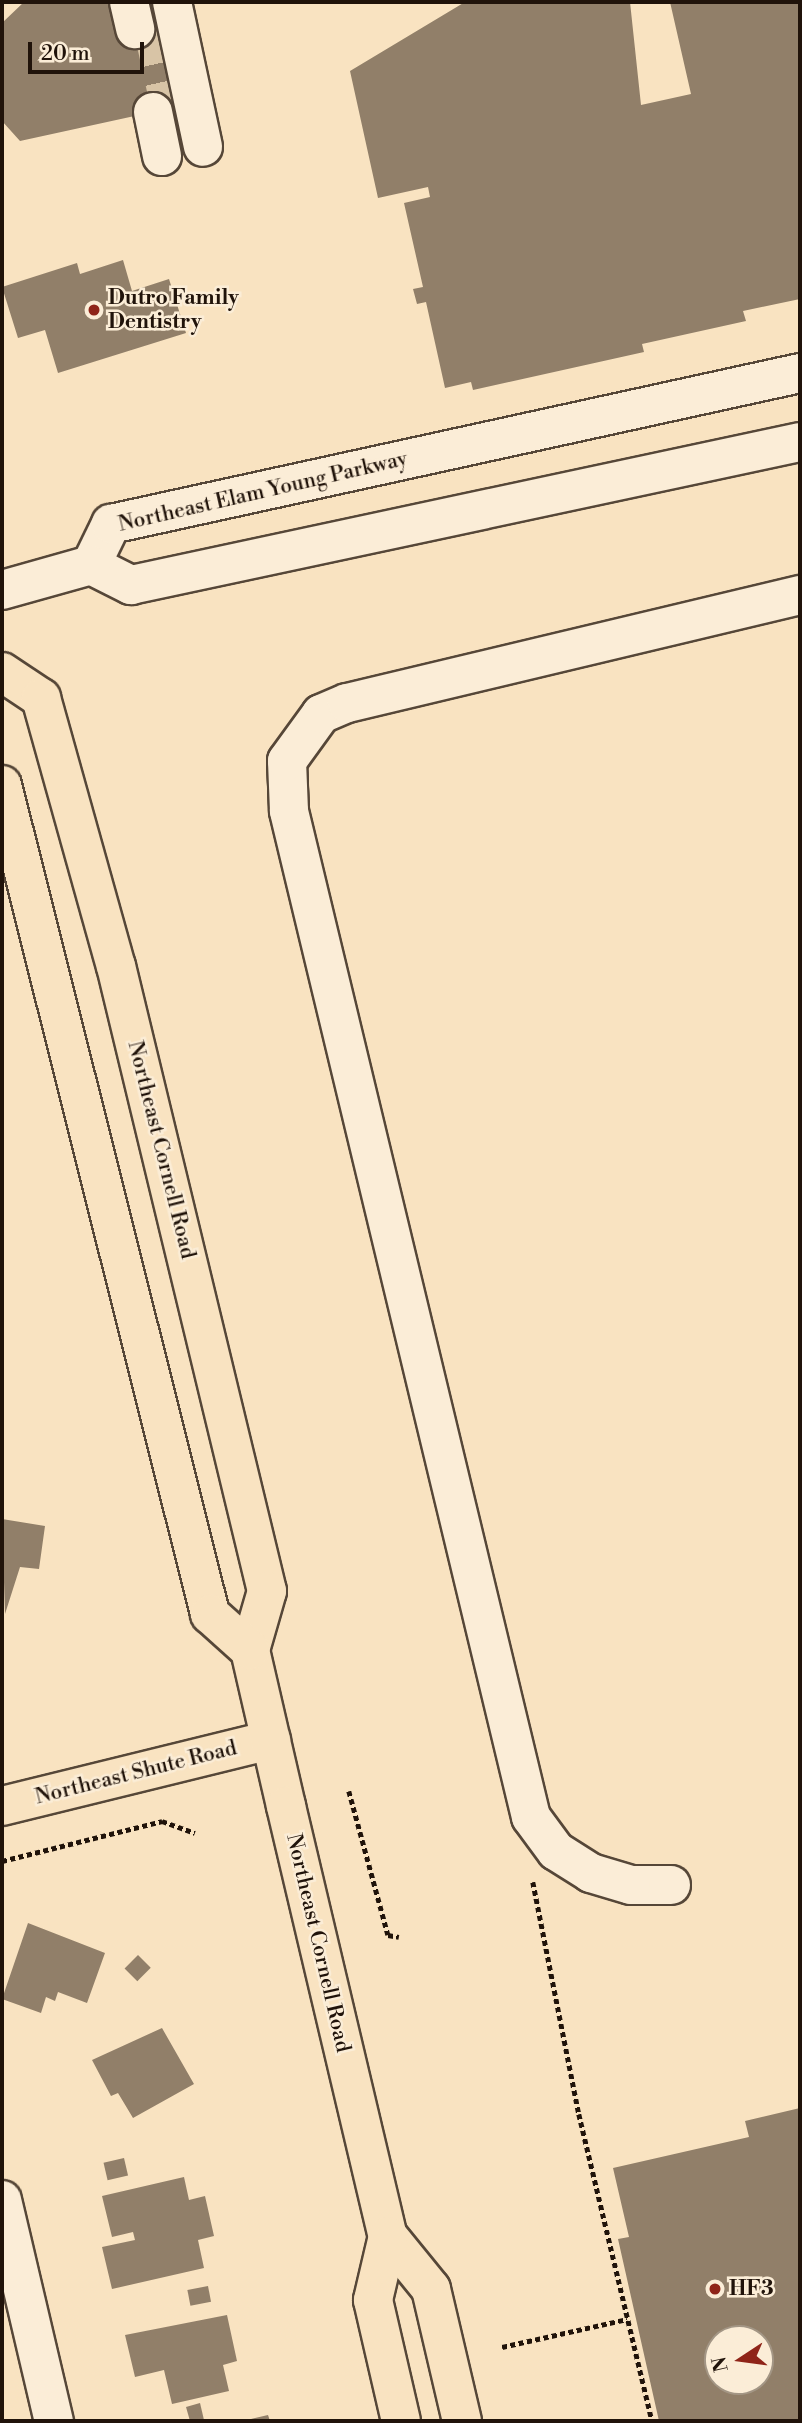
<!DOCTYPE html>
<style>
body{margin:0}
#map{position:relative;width:802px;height:2423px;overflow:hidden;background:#f9e3c1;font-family:"Libre Bodoni",serif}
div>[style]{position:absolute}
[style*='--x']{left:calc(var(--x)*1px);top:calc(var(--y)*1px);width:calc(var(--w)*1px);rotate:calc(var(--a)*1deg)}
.building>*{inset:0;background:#917f69;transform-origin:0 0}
.minor-tunnel>*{height:38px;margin-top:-19px;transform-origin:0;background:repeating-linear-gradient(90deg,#d8c4a6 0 38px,transparent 0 57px)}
.path>*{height:4.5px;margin-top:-2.25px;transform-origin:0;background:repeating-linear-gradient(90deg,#20130a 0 5px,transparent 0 8.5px)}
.roads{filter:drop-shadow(2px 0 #564738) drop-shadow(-2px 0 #564738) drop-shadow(0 2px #564738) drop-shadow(0 -2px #564738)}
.minor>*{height:38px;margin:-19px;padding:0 19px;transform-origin:19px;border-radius:19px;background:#fbedd7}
.major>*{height:38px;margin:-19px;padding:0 19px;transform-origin:19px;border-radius:19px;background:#f9e3c1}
.highway>*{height:38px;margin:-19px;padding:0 19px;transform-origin:19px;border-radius:19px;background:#f9e3c1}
.dots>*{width:19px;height:19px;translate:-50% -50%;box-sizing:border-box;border:4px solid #fbedd7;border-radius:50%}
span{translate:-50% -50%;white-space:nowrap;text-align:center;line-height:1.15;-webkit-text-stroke:5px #fbedd7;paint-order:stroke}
.poi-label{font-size:21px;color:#20130a;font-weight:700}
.left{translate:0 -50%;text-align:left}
.street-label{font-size:21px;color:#20130a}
.frame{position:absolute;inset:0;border:4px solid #20130a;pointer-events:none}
.north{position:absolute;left:704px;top:2325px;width:70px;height:70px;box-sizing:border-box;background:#fbedd7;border:2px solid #a39685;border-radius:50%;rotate:257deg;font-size:19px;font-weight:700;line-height:28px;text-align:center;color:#20130a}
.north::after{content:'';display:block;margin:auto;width:24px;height:32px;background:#8f2418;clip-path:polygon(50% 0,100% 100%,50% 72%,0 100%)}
.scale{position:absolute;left:28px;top:42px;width:116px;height:32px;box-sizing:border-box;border:4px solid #20130a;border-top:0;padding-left:9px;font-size:21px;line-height:24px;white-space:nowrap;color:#20130a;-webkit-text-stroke:5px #fbedd7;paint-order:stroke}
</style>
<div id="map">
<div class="building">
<i style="clip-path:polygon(24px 2px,115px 2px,121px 32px,168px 22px,185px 105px,20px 141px,2px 121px,2px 23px)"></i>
<i style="clip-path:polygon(465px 2px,630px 2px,641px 105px,691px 94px,670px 2px,800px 2px,800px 299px,743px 311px,746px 321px,642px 344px,644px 352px,473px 390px,471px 382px,445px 388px,426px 302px,417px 304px,413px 289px,423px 287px,404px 203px,430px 197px,428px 187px,378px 198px,350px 71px)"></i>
<i style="clip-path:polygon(123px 260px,132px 291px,169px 279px,186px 333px,58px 373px,45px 330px,18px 338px,2px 287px,77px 263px,80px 274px)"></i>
<i style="clip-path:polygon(2px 1519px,45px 1526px,39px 1569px,20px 1567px,5px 1614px)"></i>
<i style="clip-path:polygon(28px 1923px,105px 1953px,87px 2003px,58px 1992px,55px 2001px,46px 1997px,41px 2013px,2px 1999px)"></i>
<i style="left:138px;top:1955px;width:18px;height:19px;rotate:45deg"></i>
<i style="clip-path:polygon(162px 2028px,194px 2084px,133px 2118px,118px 2093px,111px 2096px,92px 2060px)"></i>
<i style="clip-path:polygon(evenodd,800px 2108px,800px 2421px,659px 2421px,618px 2239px,629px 2237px,613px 2168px,749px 2137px,745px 2121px,800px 2108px,718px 2339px,760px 2339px,760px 2381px,718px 2381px,718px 2339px)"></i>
<i style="left:124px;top:2158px;width:18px;height:21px;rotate:77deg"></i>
<i style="clip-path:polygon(184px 2177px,189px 2200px,205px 2196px,214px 2236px,198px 2240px,204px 2268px,112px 2289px,102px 2247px,135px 2240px,133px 2232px,112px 2237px,102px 2196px)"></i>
<i style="left:208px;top:2286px;width:16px;height:21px;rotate:79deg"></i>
<i style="clip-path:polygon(227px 2315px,237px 2361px,223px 2365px,229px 2391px,172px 2404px,164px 2370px,135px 2377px,125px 2335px)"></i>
<i style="clip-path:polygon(200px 2403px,204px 2420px,190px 2421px,186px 2407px)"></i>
<i style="clip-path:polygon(268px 2415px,270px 2421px,247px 2421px,247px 2420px)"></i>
</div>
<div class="minor-tunnel">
<i style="--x:152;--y:26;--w:84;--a:77.6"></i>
</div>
<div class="path">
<i style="--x:349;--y:1791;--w:149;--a:74.8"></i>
<i style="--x:388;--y:1935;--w:11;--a:10"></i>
<i style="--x:2;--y:1861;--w:165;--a:-14"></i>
<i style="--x:162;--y:1821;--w:35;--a:20"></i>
<i style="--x:533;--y:1882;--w:237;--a:78.8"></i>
<i style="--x:579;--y:2114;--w:316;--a:76.6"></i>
<i style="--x:502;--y:2347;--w:128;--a:-12.6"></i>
</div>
<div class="roads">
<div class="minor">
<i style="--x:129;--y:2;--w:28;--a:77"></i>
<i style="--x:172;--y:2;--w:148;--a:77.9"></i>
<i style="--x:153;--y:112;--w:45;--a:78.4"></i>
<i style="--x:91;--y:565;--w:46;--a:-64"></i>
<i style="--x:111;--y:524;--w:705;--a:-12.36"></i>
<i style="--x:91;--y:565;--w:45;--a:26.6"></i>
<i style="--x:131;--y:585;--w:684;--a:-12.07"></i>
<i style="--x:2;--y:590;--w:92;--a:-15.7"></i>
<i style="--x:671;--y:1885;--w:40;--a:180"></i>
<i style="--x:631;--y:1885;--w:42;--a:-163.3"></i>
<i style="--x:591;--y:1873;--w:41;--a:-147.8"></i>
<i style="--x:556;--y:1851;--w:42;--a:-126.3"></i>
<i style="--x:531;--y:1817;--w:1035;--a:-103.53"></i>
<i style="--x:289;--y:811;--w:50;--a:-92.3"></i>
<i style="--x:287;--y:761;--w:58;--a:-54.1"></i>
<i style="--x:321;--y:714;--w:28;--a:-23"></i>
<i style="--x:347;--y:703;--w:466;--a:-13.4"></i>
<i style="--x:2;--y:2200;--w:227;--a:76.8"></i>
</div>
<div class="major">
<i style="--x:2;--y:1806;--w:277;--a:-13.8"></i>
</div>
<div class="highway">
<i style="--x:2;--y:672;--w:47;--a:33.7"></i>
<i style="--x:41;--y:698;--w:278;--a:74.4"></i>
<i style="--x:116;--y:966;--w:643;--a:76.42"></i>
<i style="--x:267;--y:1591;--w:61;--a:106.1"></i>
<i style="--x:250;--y:1650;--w:160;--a:77"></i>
<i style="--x:286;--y:1806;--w:442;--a:76.7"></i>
<i style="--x:388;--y:2236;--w:68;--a:50.9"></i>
<i style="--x:431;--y:2289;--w:136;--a:76.8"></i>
<i style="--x:2;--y:785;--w:855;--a:75.91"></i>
<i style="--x:210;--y:1614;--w:54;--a:42"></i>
<i style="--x:388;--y:2236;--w:66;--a:103.2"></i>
<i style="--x:373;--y:2300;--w:124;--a:77"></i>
</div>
</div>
<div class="dots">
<i style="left:94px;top:310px;background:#8f2418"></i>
<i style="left:715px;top:2289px;background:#8f2418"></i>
</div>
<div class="poi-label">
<span class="left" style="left:108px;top:310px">Dutro Family<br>Dentistry</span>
<span class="left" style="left:729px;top:2289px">HF3</span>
</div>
<div class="street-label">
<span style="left:263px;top:492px;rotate:-13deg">Northeast Elam Young Parkway</span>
<span style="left:161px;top:1150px;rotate:76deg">Northeast Cornell Road</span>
<span style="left:136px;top:1773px;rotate:-14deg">Northeast Shute Road</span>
<span style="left:318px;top:1943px;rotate:77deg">Northeast Cornell Road</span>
</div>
<div class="frame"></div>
<div class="north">N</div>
<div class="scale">20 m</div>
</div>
